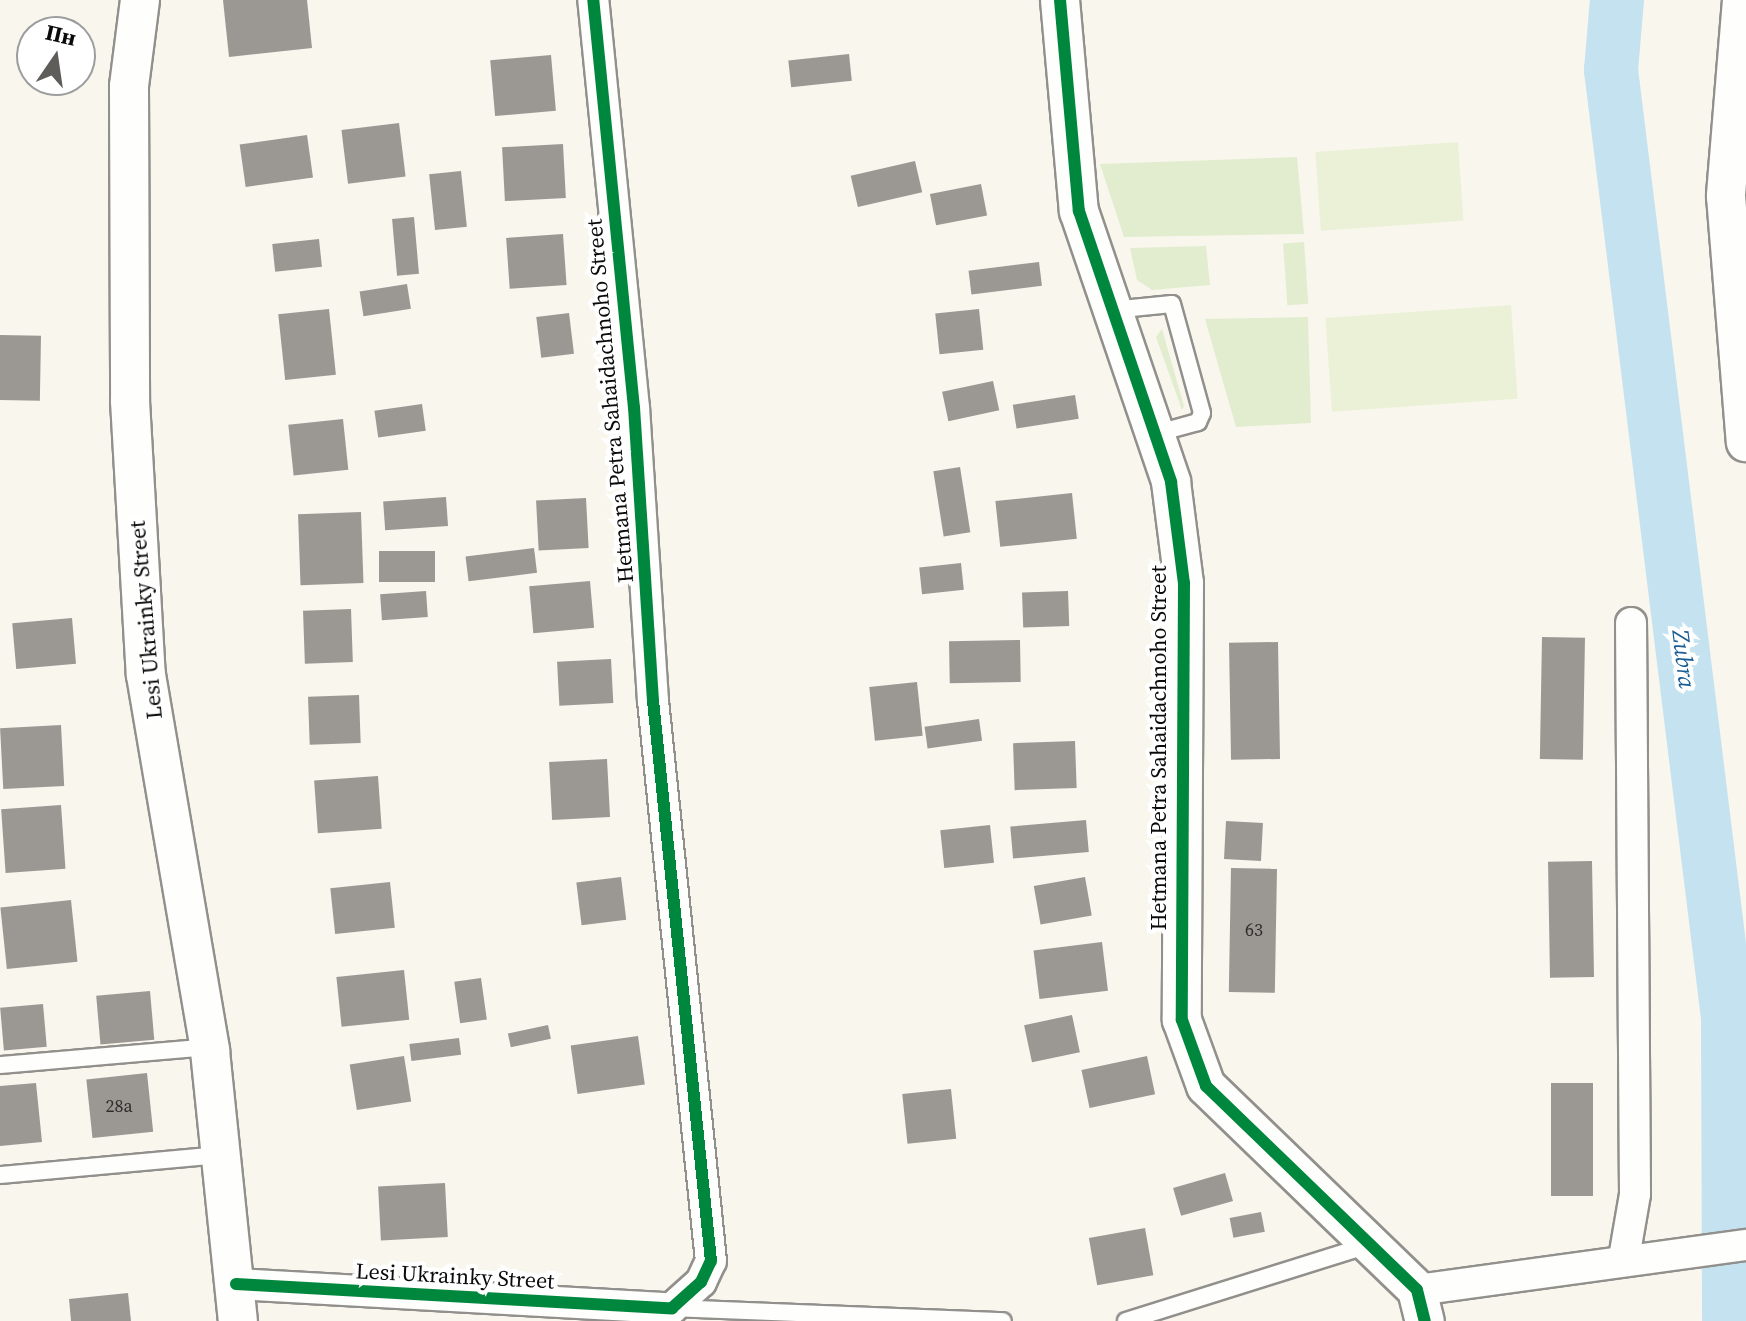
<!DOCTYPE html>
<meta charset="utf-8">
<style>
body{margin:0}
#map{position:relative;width:1746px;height:1321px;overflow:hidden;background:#f9f6ed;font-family:"Source Serif 4",serif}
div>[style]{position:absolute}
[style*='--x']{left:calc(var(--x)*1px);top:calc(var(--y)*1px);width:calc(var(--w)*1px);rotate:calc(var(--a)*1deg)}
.green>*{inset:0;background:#e1edce;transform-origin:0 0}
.pitch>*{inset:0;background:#ebf1d7;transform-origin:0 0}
.river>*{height:54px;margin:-27px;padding:0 27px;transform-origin:27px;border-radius:27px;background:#c5e2f1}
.building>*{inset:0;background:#9b9894;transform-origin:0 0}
.roads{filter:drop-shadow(2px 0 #92908c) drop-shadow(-2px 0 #92908c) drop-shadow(0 2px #92908c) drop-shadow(0 -2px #92908c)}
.service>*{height:16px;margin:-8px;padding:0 8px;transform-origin:8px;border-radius:8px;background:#fefefc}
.minor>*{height:30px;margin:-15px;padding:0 15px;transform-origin:15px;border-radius:15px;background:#fefefc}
.tertiary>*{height:38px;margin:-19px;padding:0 19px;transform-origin:19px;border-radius:19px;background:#fefefc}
.cycleway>*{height:12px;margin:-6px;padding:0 6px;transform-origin:6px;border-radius:6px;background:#00873e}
span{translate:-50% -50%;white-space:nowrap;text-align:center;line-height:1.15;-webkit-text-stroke:8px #fff;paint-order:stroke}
.number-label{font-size:18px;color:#2e2e2c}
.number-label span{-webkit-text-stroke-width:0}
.street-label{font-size:22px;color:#0a0a0a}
.water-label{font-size:24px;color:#1a5e95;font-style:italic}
.north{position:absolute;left:16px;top:16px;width:80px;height:80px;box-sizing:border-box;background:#fff;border:2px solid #9d9d9d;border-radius:50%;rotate:13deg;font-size:22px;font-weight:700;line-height:32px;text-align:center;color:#0a0a0a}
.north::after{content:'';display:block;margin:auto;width:28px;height:36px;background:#5e5d59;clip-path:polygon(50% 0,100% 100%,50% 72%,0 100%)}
</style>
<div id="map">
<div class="green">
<i style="clip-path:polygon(1297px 157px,1304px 234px,1124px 237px,1100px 164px)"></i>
<i style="left:1304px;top:242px;width:62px;height:21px;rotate:86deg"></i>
<i style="clip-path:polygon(1206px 246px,1210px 285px,1152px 290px,1137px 280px,1130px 248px)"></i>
<i style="clip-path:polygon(1308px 317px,1311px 423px,1236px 427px,1205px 319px)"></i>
<i style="clip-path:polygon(1162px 329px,1184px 406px,1182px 410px,1156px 337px)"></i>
</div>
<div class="pitch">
<i style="left:1458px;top:142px;width:79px;height:143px;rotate:86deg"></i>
<i style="left:1511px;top:305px;width:94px;height:186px;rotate:86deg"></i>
</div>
<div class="river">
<i style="--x:1617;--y:0;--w:70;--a:94.9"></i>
<i style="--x:1611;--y:70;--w:954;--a:82.96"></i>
<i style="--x:1728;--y:1017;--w:304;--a:89.8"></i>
</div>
<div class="building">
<i style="clip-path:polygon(223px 0,307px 0,312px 48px,229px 57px)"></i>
<i style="left:849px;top:54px;width:27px;height:61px;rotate:84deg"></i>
<i style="left:551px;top:55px;width:56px;height:61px;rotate:85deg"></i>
<i style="left:399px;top:123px;width:54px;height:58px;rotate:83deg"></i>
<i style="left:307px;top:135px;width:43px;height:68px;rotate:82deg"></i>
<i style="left:563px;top:144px;width:54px;height:61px;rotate:87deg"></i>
<i style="left:915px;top:161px;width:32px;height:66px;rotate:77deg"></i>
<i style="left:461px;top:171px;width:56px;height:32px;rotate:84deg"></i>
<i style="left:981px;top:184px;width:32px;height:52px;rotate:79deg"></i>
<i style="left:414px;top:217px;width:57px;height:22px;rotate:85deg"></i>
<i style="left:563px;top:234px;width:51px;height:57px;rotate:86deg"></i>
<i style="left:319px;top:239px;width:28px;height:47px;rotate:84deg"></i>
<i style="left:1039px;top:262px;width:24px;height:71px;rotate:83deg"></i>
<i style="left:407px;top:284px;width:25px;height:48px;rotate:81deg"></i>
<i style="left:329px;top:309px;width:66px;height:51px;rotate:84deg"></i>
<i style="left:979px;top:309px;width:41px;height:44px;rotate:84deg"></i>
<i style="left:569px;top:313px;width:41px;height:33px;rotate:83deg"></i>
<i style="left:0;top:335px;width:41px;height:65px;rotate:1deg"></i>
<i style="left:993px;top:381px;width:30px;height:52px;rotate:78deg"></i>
<i style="left:1075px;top:395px;width:24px;height:63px;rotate:81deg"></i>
<i style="left:422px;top:404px;width:27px;height:48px;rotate:82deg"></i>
<i style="left:343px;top:419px;width:51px;height:55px;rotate:84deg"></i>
<i style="left:960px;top:467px;width:66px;height:27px;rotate:81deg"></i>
<i style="left:1072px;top:493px;width:46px;height:77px;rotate:84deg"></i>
<i style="left:446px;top:497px;width:29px;height:63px;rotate:86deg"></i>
<i style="left:586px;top:498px;width:50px;height:50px;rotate:87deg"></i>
<i style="left:361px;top:512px;width:71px;height:63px;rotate:88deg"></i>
<i style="left:534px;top:548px;width:25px;height:69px;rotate:83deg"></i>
<i style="left:435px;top:551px;width:31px;height:56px;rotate:90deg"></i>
<i style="left:961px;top:563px;width:27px;height:42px;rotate:84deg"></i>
<i style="left:590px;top:581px;width:47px;height:61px;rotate:85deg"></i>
<i style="left:426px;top:591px;width:26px;height:46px;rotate:86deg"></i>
<i style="left:1068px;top:591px;width:35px;height:46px;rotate:88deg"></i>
<i style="left:351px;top:609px;width:53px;height:48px;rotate:88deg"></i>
<i style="left:72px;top:618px;width:46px;height:60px;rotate:85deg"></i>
<i style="left:1542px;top:637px;width:43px;height:122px;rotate:1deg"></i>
<i style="left:1020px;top:640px;width:42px;height:71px;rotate:89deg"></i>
<i style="left:1278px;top:642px;width:117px;height:49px;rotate:89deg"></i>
<i style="left:611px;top:659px;width:44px;height:54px;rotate:87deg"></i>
<i style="left:917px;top:682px;width:54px;height:48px;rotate:84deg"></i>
<i style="left:359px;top:695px;width:48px;height:51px;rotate:88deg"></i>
<i style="left:979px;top:719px;width:22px;height:55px;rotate:82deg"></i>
<i style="left:61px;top:725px;width:61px;height:61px;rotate:87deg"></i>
<i style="left:1075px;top:741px;width:47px;height:62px;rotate:88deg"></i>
<i style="left:607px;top:759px;width:58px;height:58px;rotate:87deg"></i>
<i style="left:378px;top:776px;width:53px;height:64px;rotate:86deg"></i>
<i style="left:61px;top:805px;width:64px;height:60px;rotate:86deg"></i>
<i style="left:1086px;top:820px;width:32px;height:76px;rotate:85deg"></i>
<i style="left:1226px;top:821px;width:37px;height:38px;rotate:3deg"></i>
<i style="left:990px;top:825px;width:38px;height:50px;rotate:84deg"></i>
<i style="left:1592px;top:861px;width:116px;height:44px;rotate:89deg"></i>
<i style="left:1231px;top:868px;width:46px;height:124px;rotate:1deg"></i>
<i style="left:621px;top:877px;width:43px;height:45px;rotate:83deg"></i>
<i style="left:1085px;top:877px;width:39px;height:52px;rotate:80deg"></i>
<i style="left:390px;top:882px;width:46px;height:60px;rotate:84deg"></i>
<i style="left:71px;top:900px;width:62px;height:71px;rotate:84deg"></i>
<i style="left:1102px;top:942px;width:49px;height:69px;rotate:83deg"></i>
<i style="left:404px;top:970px;width:50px;height:68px;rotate:84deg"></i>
<i style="left:481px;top:978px;width:42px;height:27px;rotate:82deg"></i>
<i style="left:150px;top:991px;width:49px;height:54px;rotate:85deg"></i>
<i style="left:43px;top:1004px;width:43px;height:43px;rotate:85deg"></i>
<i style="left:1072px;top:1015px;width:38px;height:49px;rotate:78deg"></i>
<i style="left:548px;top:1025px;width:14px;height:41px;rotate:78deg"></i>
<i style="left:638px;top:1036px;width:49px;height:68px;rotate:82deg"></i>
<i style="left:459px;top:1038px;width:17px;height:50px;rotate:83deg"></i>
<i style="left:404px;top:1056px;width:46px;height:55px;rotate:81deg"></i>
<i style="left:1147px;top:1056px;width:39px;height:67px;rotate:78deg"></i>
<i style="left:147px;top:1073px;width:59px;height:61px;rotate:84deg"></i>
<i style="clip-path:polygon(36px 1083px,42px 1142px,0 1146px,0 1086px)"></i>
<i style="left:1551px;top:1083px;width:42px;height:113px"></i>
<i style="left:951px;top:1089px;width:50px;height:49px;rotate:84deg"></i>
<i style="left:1225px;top:1173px;width:29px;height:54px;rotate:74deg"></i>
<i style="left:445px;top:1183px;width:54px;height:67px;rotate:87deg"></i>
<i style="left:1261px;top:1212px;width:20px;height:32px;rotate:79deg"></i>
<i style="left:1145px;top:1228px;width:48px;height:57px;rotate:80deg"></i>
<i style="clip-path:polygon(128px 1293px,131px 1321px,71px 1321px,69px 1299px)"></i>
</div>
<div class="roads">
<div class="service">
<i style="--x:1112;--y:310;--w:60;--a:-5.7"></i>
<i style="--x:1172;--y:304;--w:113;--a:74.6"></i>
<i style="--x:1202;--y:413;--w:10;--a:114"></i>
<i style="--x:1198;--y:422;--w:46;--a:164.7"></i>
<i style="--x:0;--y:1065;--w:210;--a:-4.9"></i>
<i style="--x:0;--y:1175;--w:221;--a:-5.2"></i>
<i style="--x:673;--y:1308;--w:330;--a:2.3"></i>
<i style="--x:1126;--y:1321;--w:254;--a:-17.4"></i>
</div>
<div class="minor">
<i style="--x:1624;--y:1258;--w:65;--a:-80.2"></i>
<i style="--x:1635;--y:1194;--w:571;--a:-90.4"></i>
<i style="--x:236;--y:1284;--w:437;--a:3.2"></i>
<i style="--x:672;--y:1308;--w:39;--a:-42"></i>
<i style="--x:701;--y:1282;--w:23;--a:-65"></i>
<i style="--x:711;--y:1261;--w:563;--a:-95.91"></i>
<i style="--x:653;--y:701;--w:294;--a:-93.7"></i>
<i style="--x:634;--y:408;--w:410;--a:-95.7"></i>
<i style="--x:1417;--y:1290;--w:332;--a:-7.8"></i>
</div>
<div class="tertiary">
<i style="--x:140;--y:0;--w:87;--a:97.3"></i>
<i style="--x:129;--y:86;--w:315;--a:89.8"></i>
<i style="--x:130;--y:401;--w:274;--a:86.7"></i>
<i style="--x:146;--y:675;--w:381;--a:80.3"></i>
<i style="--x:210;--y:1051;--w:271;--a:84.1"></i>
<i style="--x:1060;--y:0;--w:212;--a:84.9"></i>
<i style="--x:1079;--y:211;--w:286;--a:71.2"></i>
<i style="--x:1171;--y:482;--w:102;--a:82.7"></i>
<i style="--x:1184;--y:583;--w:437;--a:90.3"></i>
<i style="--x:1182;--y:1020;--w:70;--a:70"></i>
<i style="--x:1206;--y:1086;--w:293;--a:44"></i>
<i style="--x:1417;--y:1290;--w:32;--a:76"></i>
<i style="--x:1742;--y:0;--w:197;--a:94.7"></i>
<i style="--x:1726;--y:196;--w:247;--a:85.4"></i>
</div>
</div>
<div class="cycleway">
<i style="--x:1060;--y:0;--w:212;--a:84.9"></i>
<i style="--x:1079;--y:211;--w:286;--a:71.2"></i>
<i style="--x:1171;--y:482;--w:102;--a:82.7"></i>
<i style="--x:1184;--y:583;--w:437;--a:90.3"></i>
<i style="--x:1182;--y:1020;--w:70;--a:70"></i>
<i style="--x:1206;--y:1086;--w:293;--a:44"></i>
<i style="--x:1417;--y:1290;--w:32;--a:76"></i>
<i style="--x:236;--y:1284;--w:437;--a:3.2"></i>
<i style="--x:672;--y:1308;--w:39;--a:-42"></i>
<i style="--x:701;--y:1282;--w:23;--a:-65"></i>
<i style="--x:711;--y:1261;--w:563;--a:-95.91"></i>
<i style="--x:653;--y:701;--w:294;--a:-93.7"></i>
<i style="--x:634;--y:408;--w:410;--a:-95.7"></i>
</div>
<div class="number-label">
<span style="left:1254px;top:930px">63</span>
<span style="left:119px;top:1106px">28а</span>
</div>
<div class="street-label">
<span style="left:610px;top:401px;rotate:-95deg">Hetmana Petra Sahaidachnoho Street</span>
<span style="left:146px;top:620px;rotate:-95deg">Lesi Ukrainky Street</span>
<span style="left:1159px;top:748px;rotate:-90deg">Hetmana Petra Sahaidachnoho Street</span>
<span style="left:455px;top:1276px;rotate:3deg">Lesi Ukrainky Street</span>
</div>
<div class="water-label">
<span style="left:1684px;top:659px;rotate:83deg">Zubra</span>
</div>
<div class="north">Пн</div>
</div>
